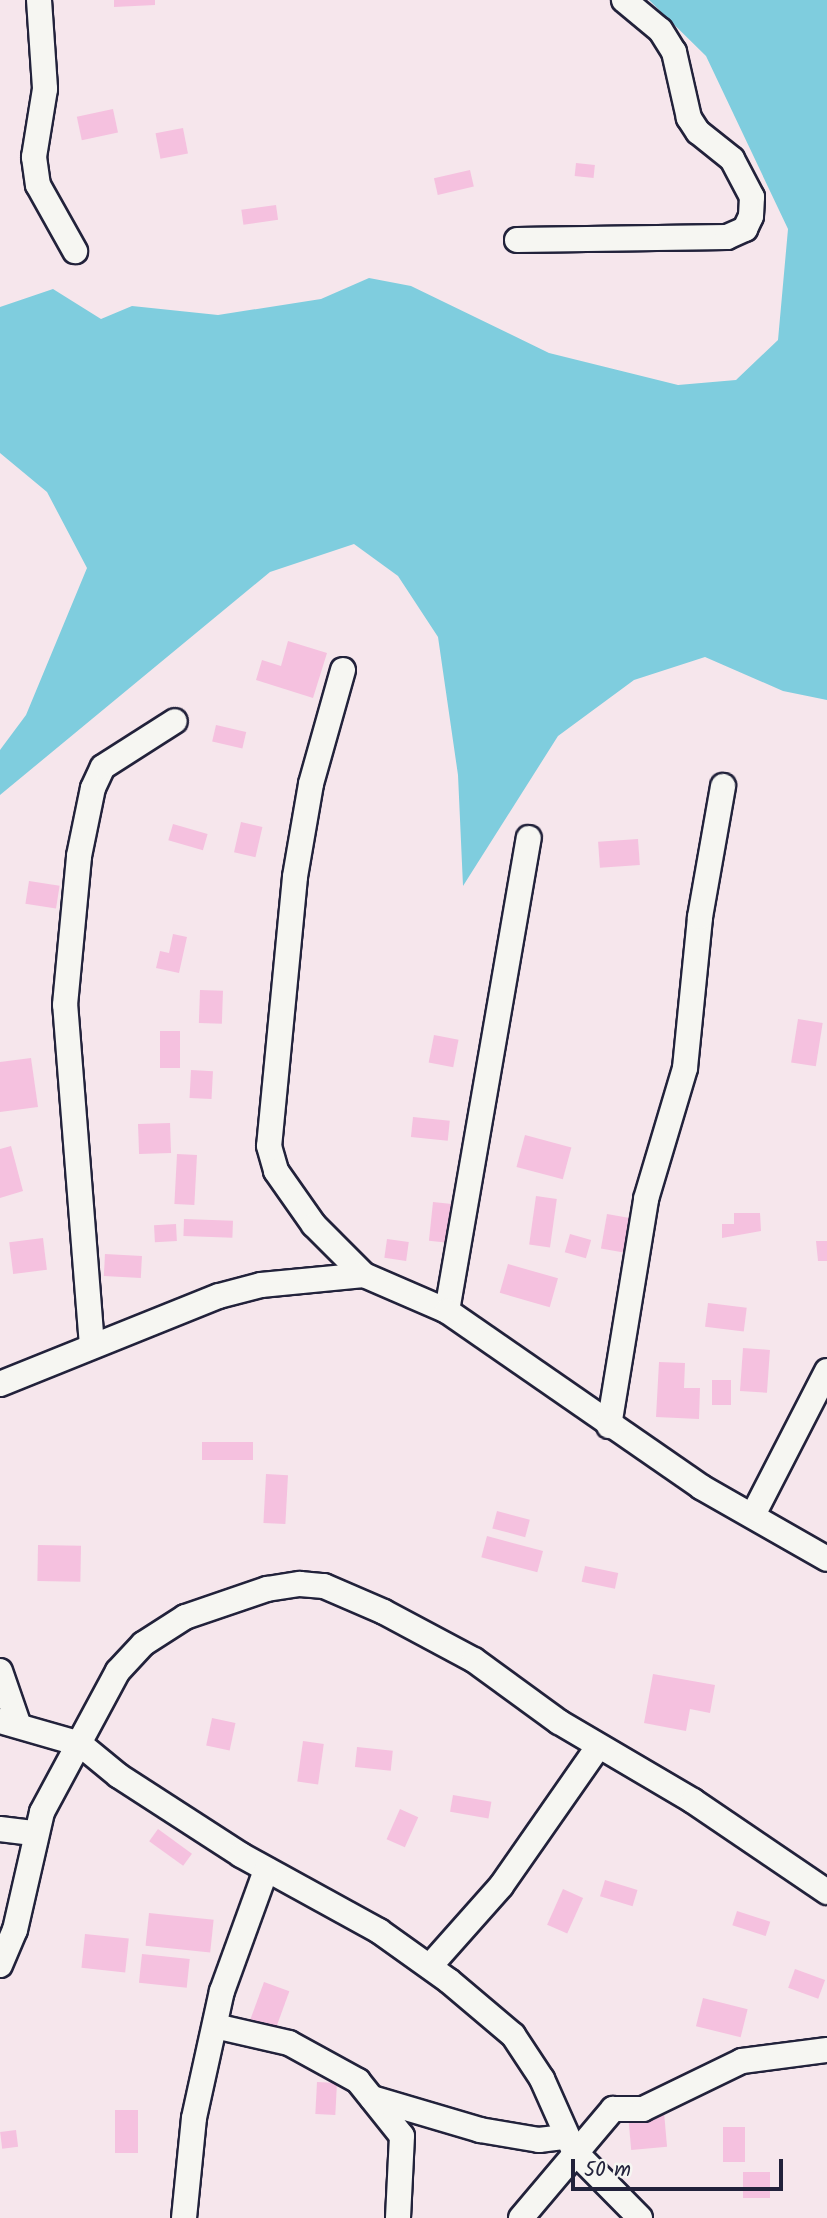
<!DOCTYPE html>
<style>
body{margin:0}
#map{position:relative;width:827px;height:2218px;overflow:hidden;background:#f6e6ec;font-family:Kalam,sans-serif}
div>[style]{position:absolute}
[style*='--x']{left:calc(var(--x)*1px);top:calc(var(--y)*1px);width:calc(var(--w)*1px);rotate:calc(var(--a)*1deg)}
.water>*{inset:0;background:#7fcdde}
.building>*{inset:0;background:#f5c1df;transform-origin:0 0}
.roads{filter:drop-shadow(2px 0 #22223b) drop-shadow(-2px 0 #22223b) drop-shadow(0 2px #22223b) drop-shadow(0 -2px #22223b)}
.street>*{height:24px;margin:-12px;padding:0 12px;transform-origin:12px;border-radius:12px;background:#f6f6f2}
span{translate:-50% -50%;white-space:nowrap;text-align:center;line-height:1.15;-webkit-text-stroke:5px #f6f6f2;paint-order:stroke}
.scale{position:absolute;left:571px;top:2159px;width:212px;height:32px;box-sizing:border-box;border:4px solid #22223b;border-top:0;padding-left:9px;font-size:21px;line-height:24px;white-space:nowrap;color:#22223b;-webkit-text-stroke:5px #f6f6f2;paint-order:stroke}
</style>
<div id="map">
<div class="water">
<i style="clip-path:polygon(649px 0,827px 0,827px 700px,783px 691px,705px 657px,634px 680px,558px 736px,463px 886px,458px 775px,438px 637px,398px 576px,354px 544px,270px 572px,0 795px,0 750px,26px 715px,87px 568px,47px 492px,0 453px,0 307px,53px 289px,101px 319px,132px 306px,218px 315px,321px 299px,369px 278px,411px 286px,549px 353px,678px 385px,736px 380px,778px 340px,788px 229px,706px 56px)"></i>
</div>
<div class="building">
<i style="clip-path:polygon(114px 0,155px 0,155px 5px,114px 7px)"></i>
<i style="left:113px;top:109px;width:24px;height:37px;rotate:78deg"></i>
<i style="left:183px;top:128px;width:26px;height:28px;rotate:79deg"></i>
<i style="left:576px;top:163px;width:19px;height:13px;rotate:6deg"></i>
<i style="left:470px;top:170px;width:17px;height:37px;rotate:77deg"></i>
<i style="left:276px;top:205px;width:15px;height:35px;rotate:82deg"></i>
<i style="clip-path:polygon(288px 641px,327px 653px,313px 698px,256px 680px,262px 660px,281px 666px)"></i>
<i style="left:216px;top:725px;width:31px;height:17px;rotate:13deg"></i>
<i style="left:241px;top:822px;width:22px;height:31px;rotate:13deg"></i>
<i style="left:173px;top:824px;width:36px;height:17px;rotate:16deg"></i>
<i style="left:638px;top:839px;width:26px;height:40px;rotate:86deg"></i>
<i style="left:29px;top:881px;width:31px;height:23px;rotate:9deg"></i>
<i style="clip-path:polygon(173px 934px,187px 937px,179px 973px,156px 968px,160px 951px,169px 953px)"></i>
<i style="left:200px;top:990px;width:23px;height:33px;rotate:2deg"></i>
<i style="left:798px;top:1019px;width:25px;height:44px;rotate:9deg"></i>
<i style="left:160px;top:1031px;width:20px;height:37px"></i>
<i style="left:434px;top:1035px;width:25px;height:28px;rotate:11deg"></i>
<i style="clip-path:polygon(31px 1058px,38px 1107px,0 1112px,0 1062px)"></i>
<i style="left:191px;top:1070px;width:22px;height:28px;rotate:3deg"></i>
<i style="left:413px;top:1117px;width:37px;height:20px;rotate:6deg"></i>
<i style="left:170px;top:1123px;width:30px;height:32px;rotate:88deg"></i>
<i style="left:525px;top:1135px;width:48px;height:33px;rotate:15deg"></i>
<i style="clip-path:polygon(11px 1146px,23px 1191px,0 1198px,0 1149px)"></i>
<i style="left:177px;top:1154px;width:20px;height:50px;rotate:3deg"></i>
<i style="left:536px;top:1196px;width:21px;height:49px;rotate:8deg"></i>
<i style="left:433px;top:1202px;width:19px;height:39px;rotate:6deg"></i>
<i style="clip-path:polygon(734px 1213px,760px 1213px,761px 1231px,722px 1238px,722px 1224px,734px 1224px)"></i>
<i style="left:607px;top:1214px;width:23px;height:35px;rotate:10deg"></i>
<i style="left:184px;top:1219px;width:49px;height:17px;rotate:2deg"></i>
<i style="left:176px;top:1224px;width:17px;height:22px;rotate:87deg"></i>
<i style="left:570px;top:1234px;width:22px;height:19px;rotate:16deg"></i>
<i style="left:43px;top:1238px;width:32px;height:34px;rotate:83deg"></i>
<i style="left:387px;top:1239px;width:22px;height:19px;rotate:8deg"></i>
<i style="clip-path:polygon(816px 1241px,827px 1241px,827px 1261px,818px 1261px)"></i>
<i style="left:105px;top:1254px;width:37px;height:22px;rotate:3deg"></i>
<i style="left:508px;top:1264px;width:52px;height:30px;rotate:16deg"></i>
<i style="left:708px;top:1303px;width:39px;height:24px;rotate:7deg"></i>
<i style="left:743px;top:1348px;width:27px;height:43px;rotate:4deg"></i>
<i style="clip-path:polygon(659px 1362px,685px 1363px,684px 1388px,700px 1388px,699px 1419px,656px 1417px)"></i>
<i style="left:712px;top:1380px;width:19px;height:25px"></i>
<i style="left:202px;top:1442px;width:51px;height:18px"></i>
<i style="left:266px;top:1474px;width:22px;height:49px;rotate:3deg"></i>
<i style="left:497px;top:1511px;width:34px;height:18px;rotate:15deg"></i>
<i style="left:487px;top:1536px;width:58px;height:22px;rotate:15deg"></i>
<i style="left:38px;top:1545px;width:43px;height:36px;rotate:1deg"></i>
<i style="left:585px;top:1566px;width:34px;height:16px;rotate:12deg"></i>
<i style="clip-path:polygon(653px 1674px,715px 1685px,710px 1713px,690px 1709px,686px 1731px,644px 1723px)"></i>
<i style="left:212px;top:1718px;width:24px;height:28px;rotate:12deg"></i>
<i style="left:303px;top:1741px;width:21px;height:41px;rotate:8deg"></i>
<i style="left:357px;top:1747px;width:36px;height:20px;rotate:6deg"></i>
<i style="left:453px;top:1795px;width:39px;height:17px;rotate:10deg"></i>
<i style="left:400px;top:1809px;width:20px;height:33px;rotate:24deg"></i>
<i style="left:158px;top:1829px;width:42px;height:15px;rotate:36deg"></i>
<i style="left:605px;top:1880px;width:34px;height:17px;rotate:17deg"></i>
<i style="left:563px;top:1889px;width:22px;height:39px;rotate:24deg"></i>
<i style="left:737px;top:1911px;width:35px;height:15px;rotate:18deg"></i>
<i style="left:149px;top:1913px;width:65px;height:33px;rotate:6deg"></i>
<i style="left:85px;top:1934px;width:44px;height:34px;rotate:6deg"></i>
<i style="left:142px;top:1954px;width:48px;height:29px;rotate:6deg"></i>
<i style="left:795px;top:1969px;width:32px;height:20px;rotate:20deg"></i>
<i style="left:264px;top:1982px;width:27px;height:45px;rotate:20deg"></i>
<i style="left:703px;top:1998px;width:46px;height:29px;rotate:14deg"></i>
<i style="left:317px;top:2082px;width:20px;height:32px;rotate:3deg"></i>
<i style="left:115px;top:2110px;width:23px;height:43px"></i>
<i style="left:664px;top:2112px;width:35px;height:36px;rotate:85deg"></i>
<i style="left:723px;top:2127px;width:22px;height:35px"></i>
<i style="left:16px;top:2130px;width:17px;height:16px;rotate:83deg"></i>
<i style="left:743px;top:2172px;width:27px;height:26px"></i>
</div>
<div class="roads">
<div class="street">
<i style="--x:39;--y:0;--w:89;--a:86.1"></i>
<i style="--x:45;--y:89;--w:69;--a:99.2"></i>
<i style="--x:34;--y:157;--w:28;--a:82"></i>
<i style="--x:38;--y:185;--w:76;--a:60.7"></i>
<i style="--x:517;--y:240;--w:210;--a:-0.8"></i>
<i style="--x:727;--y:237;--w:20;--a:-24"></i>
<i style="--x:745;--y:229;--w:14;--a:-65"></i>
<i style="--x:751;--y:216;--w:19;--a:-87"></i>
<i style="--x:752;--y:197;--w:43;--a:-117.8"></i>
<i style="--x:732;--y:159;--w:43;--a:-141.5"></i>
<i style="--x:698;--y:132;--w:17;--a:-123"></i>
<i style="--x:689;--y:118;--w:68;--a:-102.8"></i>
<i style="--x:674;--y:52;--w:26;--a:-122"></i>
<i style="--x:660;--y:30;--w:47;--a:-140.2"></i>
<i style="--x:343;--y:670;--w:118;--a:105.7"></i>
<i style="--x:311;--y:784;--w:94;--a:99.8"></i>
<i style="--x:295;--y:877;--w:270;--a:95.5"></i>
<i style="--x:269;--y:1146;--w:26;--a:74"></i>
<i style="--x:276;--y:1171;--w:66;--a:54.9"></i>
<i style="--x:314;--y:1225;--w:71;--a:45"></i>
<i style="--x:447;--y:1311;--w:480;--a:-80.2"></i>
<i style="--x:92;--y:1346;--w:342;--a:-94.5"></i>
<i style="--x:65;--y:1005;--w:150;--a:-84.6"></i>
<i style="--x:79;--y:856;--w:69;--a:-78.4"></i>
<i style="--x:93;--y:788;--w:23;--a:-65"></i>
<i style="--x:103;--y:767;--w:85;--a:-32.6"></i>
<i style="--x:0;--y:1384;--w:236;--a:-21.9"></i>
<i style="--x:219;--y:1296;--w:43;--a:-14.7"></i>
<i style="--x:261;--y:1285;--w:103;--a:-5.5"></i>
<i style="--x:364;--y:1275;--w:90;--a:23.4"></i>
<i style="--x:447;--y:1311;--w:309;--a:34.7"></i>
<i style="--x:701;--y:1487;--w:145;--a:29.7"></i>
<i style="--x:609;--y:1426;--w:230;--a:-80.7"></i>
<i style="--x:646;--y:1199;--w:137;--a:-73.4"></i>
<i style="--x:685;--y:1068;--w:152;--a:-84.3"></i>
<i style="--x:700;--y:917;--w:133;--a:-80"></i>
<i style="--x:753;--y:1515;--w:162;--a:-62.8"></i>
<i style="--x:0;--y:1671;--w:58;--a:70.9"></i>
<i style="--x:0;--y:1721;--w:83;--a:16"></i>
<i style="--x:80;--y:1744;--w:50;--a:39.4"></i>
<i style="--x:119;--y:1776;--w:145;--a:32.9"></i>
<i style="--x:241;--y:1855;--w:158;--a:28.8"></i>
<i style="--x:379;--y:1931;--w:86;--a:35.5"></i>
<i style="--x:449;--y:1981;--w:84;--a:40.2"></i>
<i style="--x:513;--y:2035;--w:53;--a:56.6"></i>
<i style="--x:542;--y:2079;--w:79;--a:66"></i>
<i style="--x:574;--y:2151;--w:94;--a:45.4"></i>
<i style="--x:0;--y:1829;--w:35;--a:7"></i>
<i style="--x:0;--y:1965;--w:38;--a:-67"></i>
<i style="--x:15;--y:1930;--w:121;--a:-77.1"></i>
<i style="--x:42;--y:1812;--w:160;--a:-61.7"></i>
<i style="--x:118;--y:1671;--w:37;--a:-47"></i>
<i style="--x:143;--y:1644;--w:50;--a:-32.7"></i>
<i style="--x:185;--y:1617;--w:87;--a:-18.9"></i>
<i style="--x:267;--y:1589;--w:33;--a:-9"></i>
<i style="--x:300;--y:1584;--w:24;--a:5"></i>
<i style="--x:324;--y:1586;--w:65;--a:23.4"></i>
<i style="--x:384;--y:1612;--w:102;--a:28.1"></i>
<i style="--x:474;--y:1660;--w:105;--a:36.1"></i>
<i style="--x:559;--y:1722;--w:156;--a:30.5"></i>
<i style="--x:693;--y:1801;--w:162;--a:34.2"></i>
<i style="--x:430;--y:1966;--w:107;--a:-48.4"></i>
<i style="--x:501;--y:1886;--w:169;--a:-55.1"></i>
<i style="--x:215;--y:2026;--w:76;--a:12.9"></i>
<i style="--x:289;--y:2043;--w:79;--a:28.8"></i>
<i style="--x:358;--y:2081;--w:70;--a:51.3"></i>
<i style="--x:402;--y:2136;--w:82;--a:92.8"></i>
<i style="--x:372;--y:2098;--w:113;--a:16.5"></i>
<i style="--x:480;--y:2130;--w:60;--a:9.6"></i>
<i style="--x:539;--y:2140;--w:26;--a:-7"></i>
<i style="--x:184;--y:2218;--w:100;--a:-84.3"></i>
<i style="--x:194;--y:2118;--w:130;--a:-77.6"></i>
<i style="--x:222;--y:1991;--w:129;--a:-70"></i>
<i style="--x:521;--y:2218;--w:143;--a:-49.8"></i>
<i style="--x:613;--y:2109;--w:30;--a:0"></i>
<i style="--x:643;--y:2109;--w:110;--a:-25.9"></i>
<i style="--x:742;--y:2061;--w:86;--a:-7.4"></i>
</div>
</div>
<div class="scale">50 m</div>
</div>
